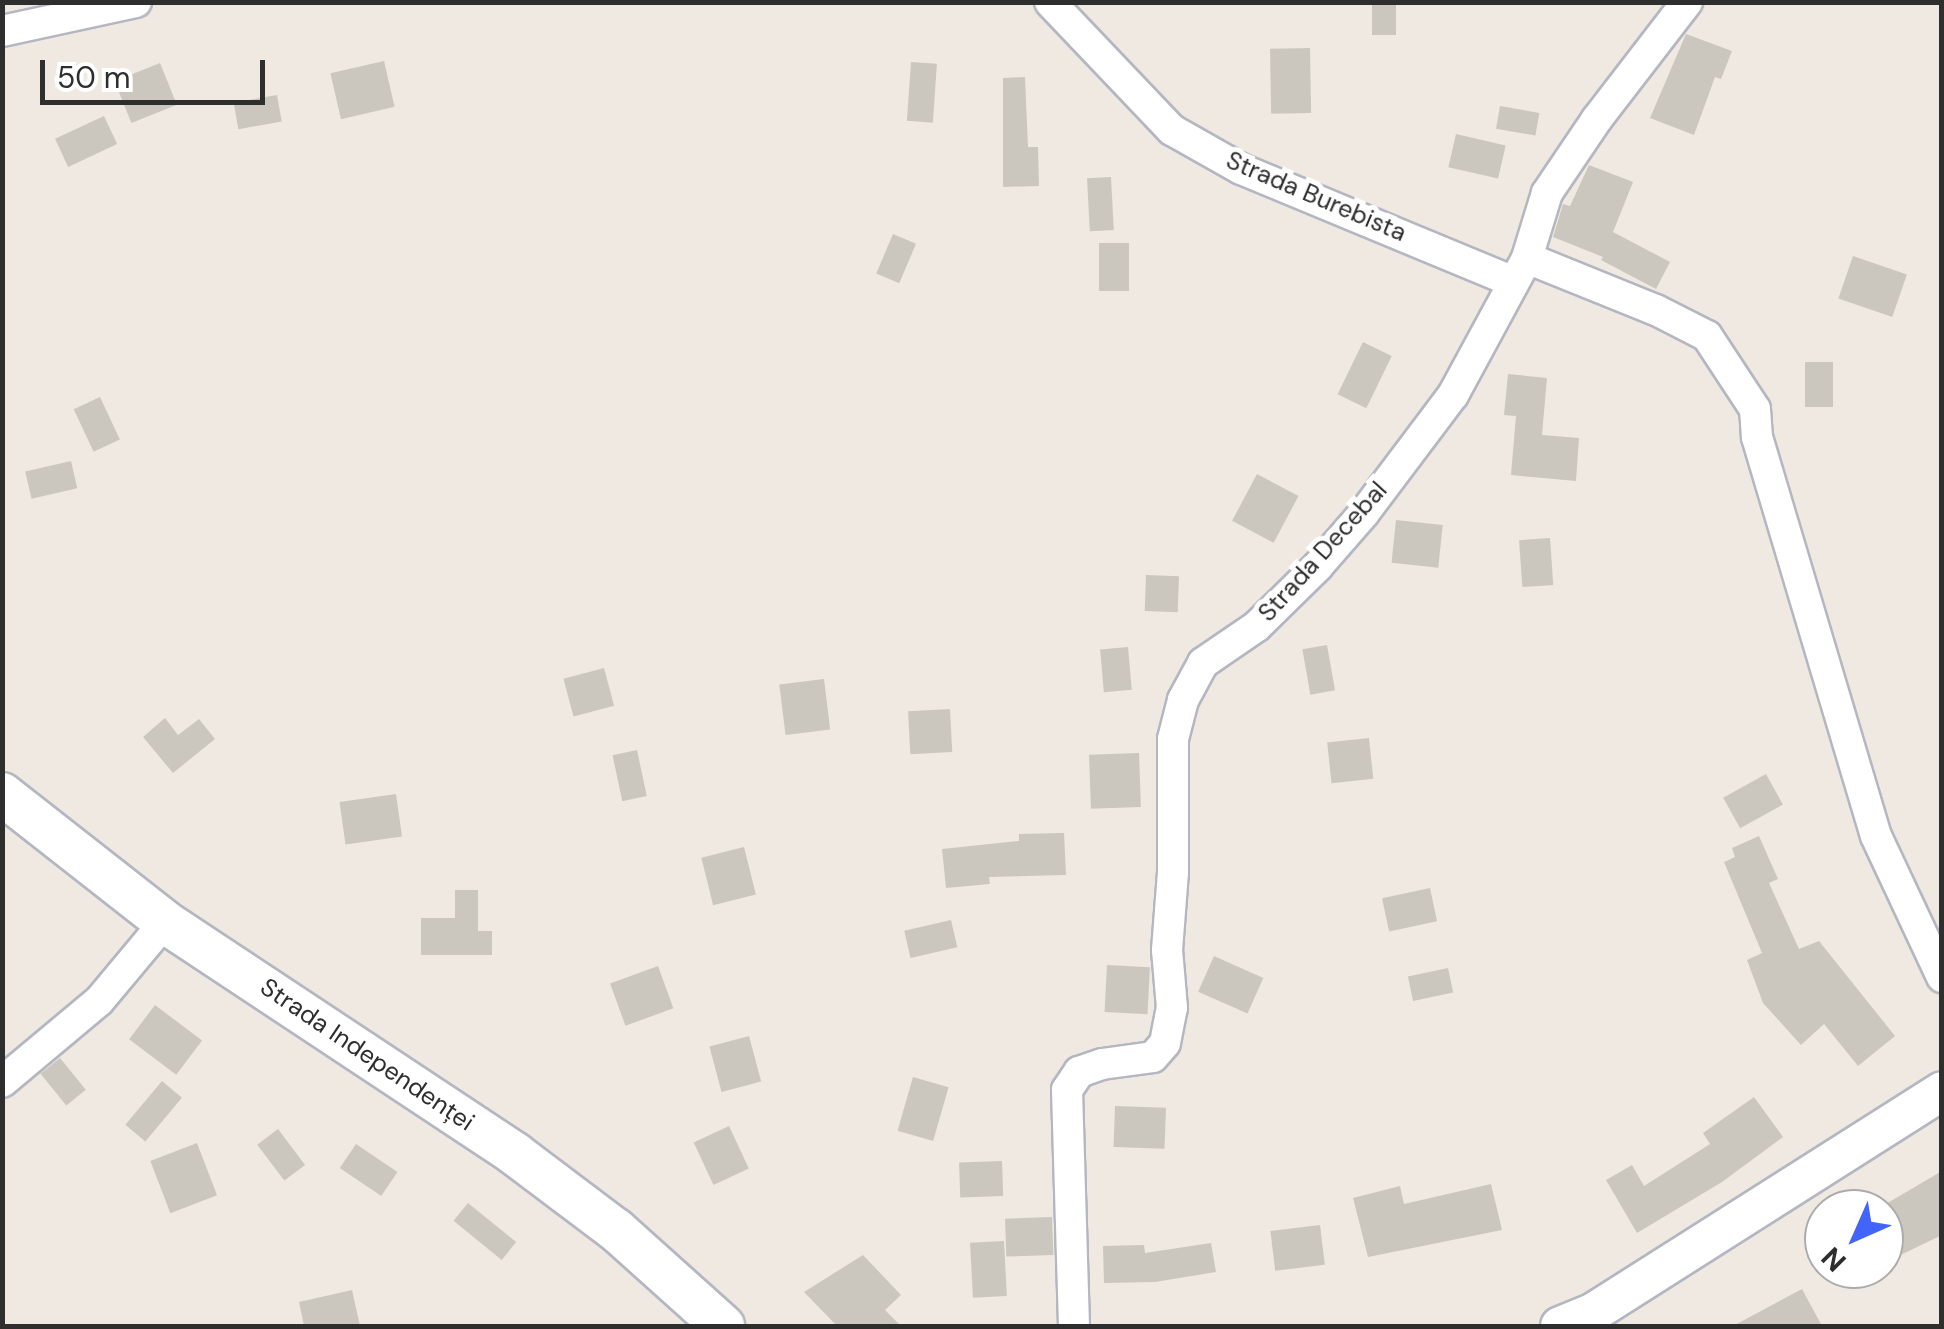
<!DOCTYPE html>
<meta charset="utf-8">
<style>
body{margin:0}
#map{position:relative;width:1944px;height:1329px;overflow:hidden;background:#efe9e1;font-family:"DM Sans",sans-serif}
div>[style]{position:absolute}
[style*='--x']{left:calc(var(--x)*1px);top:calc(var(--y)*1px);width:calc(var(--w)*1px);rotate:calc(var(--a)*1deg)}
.building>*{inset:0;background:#cbc7bf;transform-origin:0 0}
.roads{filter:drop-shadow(2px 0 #b4b7c1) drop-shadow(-2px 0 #b4b7c1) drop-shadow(0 2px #b4b7c1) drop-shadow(0 -2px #b4b7c1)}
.minor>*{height:30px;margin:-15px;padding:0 15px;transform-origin:15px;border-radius:15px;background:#fff}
.tertiary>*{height:38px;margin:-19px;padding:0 19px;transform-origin:19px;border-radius:19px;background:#fff}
.secondary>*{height:42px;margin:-21px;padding:0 21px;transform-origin:21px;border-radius:21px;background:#fff}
span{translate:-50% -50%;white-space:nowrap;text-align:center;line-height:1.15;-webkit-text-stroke:10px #fff;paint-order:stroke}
.street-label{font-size:25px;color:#2e2e2e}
.frame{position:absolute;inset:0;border:5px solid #2e2e2e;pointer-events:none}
.north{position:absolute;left:1804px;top:1189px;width:100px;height:100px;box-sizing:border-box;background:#fff;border:2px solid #ababab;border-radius:50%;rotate:225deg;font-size:28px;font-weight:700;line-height:40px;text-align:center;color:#2e2e2e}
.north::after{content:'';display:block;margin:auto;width:35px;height:45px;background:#4264fb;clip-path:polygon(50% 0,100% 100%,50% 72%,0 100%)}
.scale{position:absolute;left:40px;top:60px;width:225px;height:45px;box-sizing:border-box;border:5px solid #2e2e2e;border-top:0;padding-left:12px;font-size:30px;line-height:35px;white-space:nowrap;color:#2e2e2e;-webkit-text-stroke:8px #fff;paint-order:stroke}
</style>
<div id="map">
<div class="building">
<i style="left:1372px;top:2px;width:24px;height:33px"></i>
<i style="clip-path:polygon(1686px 34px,1732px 51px,1721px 79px,1715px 77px,1694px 135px,1650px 118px)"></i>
<i style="left:1310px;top:48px;width:65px;height:40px;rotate:89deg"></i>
<i style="left:384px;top:61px;width:47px;height:55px;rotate:77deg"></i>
<i style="left:911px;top:62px;width:26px;height:59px;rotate:4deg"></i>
<i style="left:160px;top:63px;width:45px;height:49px;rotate:68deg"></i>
<i style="clip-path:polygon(1025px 77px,1028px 147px,1038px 147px,1039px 186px,1003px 187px,1003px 78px)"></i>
<i style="left:277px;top:95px;width:27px;height:44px;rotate:80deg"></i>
<i style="left:1500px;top:106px;width:40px;height:23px;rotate:10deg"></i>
<i style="left:104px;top:116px;width:31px;height:54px;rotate:65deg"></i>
<i style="left:1456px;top:134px;width:51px;height:34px;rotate:13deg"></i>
<i style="clip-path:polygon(1589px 165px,1633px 182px,1613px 232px,1670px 262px,1656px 289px,1601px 260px,1603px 257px,1553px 237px,1563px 204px,1570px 206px)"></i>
<i style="left:1111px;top:177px;width:53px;height:24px;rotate:87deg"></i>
<i style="left:893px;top:234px;width:25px;height:43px;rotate:23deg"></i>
<i style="left:1099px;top:243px;width:30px;height:48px"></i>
<i style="left:1853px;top:256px;width:57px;height:45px;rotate:19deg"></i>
<i style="left:1363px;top:342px;width:32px;height:58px;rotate:26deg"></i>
<i style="left:1805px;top:362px;width:28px;height:45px"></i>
<i style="clip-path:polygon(1508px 374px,1547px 378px,1542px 435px,1579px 438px,1576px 481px,1511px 475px,1516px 416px,1504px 415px)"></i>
<i style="left:100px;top:397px;width:47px;height:29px;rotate:65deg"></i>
<i style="left:71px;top:461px;width:28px;height:47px;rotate:77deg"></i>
<i style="left:1257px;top:474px;width:47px;height:53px;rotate:28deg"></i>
<i style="left:1396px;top:520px;width:47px;height:43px;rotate:6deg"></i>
<i style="left:1550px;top:538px;width:47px;height:31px;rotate:86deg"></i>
<i style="left:1146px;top:575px;width:33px;height:36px;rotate:2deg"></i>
<i style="left:1327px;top:645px;width:46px;height:25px;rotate:80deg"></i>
<i style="left:1128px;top:647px;width:43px;height:28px;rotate:85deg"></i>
<i style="left:604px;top:668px;width:39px;height:42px;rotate:75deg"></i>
<i style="left:824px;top:679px;width:51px;height:45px;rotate:83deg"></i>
<i style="left:950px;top:709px;width:43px;height:42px;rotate:87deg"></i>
<i style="clip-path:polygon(165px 718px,178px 735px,199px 719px,215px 739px,173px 773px,143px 737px)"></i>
<i style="left:1369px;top:738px;width:41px;height:42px;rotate:84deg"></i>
<i style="left:637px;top:750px;width:47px;height:25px;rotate:78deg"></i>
<i style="left:1139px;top:753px;width:54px;height:50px;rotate:88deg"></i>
<i style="left:1766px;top:774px;width:35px;height:49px;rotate:61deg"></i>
<i style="left:396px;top:794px;width:43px;height:57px;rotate:82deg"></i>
<i style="clip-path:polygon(1064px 833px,1066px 875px,989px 877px,990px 884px,946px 888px,942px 849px,1019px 841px,1019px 834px)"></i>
<i style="clip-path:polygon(1759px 836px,1778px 879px,1769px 883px,1799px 949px,1819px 941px,1895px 1036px,1858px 1066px,1824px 1024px,1801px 1045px,1763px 1003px,1747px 960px,1762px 953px,1724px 862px,1735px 857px,1732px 848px)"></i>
<i style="left:744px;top:847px;width:49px;height:44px;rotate:76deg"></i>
<i style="left:1430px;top:888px;width:34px;height:49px;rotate:78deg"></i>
<i style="clip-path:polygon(455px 890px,478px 890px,478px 931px,492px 931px,492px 955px,421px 955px,421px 918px,455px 918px)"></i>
<i style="left:951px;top:920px;width:28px;height:48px;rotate:77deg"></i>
<i style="left:1214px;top:956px;width:54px;height:39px;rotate:24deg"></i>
<i style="left:1107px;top:965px;width:43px;height:47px;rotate:3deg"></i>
<i style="left:658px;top:966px;width:45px;height:51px;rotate:70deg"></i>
<i style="left:1448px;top:968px;width:25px;height:41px;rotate:78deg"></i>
<i style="left:155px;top:1005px;width:59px;height:43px;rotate:37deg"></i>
<i style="left:749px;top:1036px;width:47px;height:41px;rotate:75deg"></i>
<i style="left:60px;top:1058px;width:41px;height:25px;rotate:51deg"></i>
<i style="left:913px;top:1077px;width:37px;height:56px;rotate:16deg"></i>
<i style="left:162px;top:1081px;width:26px;height:57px;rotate:40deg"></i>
<i style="clip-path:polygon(1754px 1097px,1783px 1137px,1722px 1182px,1637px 1233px,1606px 1180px,1632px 1165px,1644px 1186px,1710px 1144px,1703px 1133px)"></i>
<i style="left:1115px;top:1106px;width:51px;height:41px;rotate:2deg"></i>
<i style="left:729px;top:1126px;width:47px;height:39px;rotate:65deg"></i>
<i style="left:278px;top:1129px;width:45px;height:26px;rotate:53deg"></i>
<i style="left:197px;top:1143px;width:56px;height:50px;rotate:69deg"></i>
<i style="left:356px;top:1144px;width:50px;height:29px;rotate:34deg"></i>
<i style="left:1002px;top:1161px;width:35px;height:43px;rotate:88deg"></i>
<i style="clip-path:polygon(1942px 1171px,1942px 1235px,1884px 1263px,1884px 1205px)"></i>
<i style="clip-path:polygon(1491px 1184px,1502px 1230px,1368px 1257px,1353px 1198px,1400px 1186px,1404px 1204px)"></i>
<i style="left:468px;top:1203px;width:62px;height:23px;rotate:39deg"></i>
<i style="left:1052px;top:1217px;width:38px;height:47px;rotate:88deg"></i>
<i style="left:1320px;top:1225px;width:40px;height:50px;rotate:83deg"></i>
<i style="left:1004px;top:1241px;width:55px;height:34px;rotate:87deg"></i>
<i style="clip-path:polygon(1211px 1243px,1216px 1272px,1155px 1282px,1104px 1283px,1103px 1246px,1144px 1245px,1145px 1253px)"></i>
<i style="clip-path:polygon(863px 1255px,901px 1295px,885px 1310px,901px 1326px,837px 1326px,804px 1292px)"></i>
<i style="clip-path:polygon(1802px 1289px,1822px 1326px,1733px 1326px)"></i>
<i style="clip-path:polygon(352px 1290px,360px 1326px,304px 1326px,299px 1302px)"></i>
</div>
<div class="roads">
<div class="minor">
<i style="--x:1050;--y:2;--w:177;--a:46.4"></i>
<i style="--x:1172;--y:130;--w:79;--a:29.5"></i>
<i style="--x:1241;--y:169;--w:295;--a:22.5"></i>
<i style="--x:2;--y:31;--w:137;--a:-12.2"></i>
<i style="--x:1527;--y:258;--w:139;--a:22"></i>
<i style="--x:1656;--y:310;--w:57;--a:27"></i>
<i style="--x:1707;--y:336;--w:87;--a:56.7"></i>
<i style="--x:1755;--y:409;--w:28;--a:86"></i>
<i style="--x:1757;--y:437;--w:416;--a:73.4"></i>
<i style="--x:1876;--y:836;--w:156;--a:64.9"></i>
<i style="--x:2;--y:1082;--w:126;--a:-39.9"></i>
<i style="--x:99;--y:1001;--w:103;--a:-50.1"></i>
<i style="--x:1074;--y:1326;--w:236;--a:-91.7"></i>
<i style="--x:1067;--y:1090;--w:22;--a:-56"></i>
<i style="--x:1079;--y:1072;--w:24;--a:-19"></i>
<i style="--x:1102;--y:1064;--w:51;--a:-7.8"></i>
<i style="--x:1153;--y:1057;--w:18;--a:-49"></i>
<i style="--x:1165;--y:1043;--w:36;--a:-79"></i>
<i style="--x:1172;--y:1008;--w:58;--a:-94.9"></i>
<i style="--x:1167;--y:950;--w:78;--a:-85.6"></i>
<i style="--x:1173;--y:872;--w:133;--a:-90"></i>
<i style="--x:1173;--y:739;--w:40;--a:-75.6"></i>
<i style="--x:1183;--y:700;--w:42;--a:-61.6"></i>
<i style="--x:1203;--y:663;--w:65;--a:-34.4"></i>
<i style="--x:1257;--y:626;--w:86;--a:-44.5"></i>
<i style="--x:1318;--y:566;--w:70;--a:-49"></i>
<i style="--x:1364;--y:513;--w:148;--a:-53"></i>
<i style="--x:1453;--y:395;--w:156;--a:-61.6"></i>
<i style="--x:1527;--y:258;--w:68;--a:-72.9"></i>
<i style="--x:1547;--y:193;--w:89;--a:-56"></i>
<i style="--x:1597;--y:119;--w:148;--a:-52.4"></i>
</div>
<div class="tertiary">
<i style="--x:1560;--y:1326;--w:37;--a:-22"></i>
<i style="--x:1594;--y:1312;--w:412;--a:-32.4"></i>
</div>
<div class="secondary">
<i style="--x:2;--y:794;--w:207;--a:38.1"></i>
<i style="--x:165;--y:922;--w:420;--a:33.5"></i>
<i style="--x:515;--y:1154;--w:126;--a:37"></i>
<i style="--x:616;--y:1230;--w:144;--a:41.9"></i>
</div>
</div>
<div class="street-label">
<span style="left:1316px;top:197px;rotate:23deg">Strada Burebista</span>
<span style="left:1323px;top:552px;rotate:-48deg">Strada Decebal</span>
<span style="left:367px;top:1055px;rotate:34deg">Strada Independenței</span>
</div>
<div class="frame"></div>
<div class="north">N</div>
<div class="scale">50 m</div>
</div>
